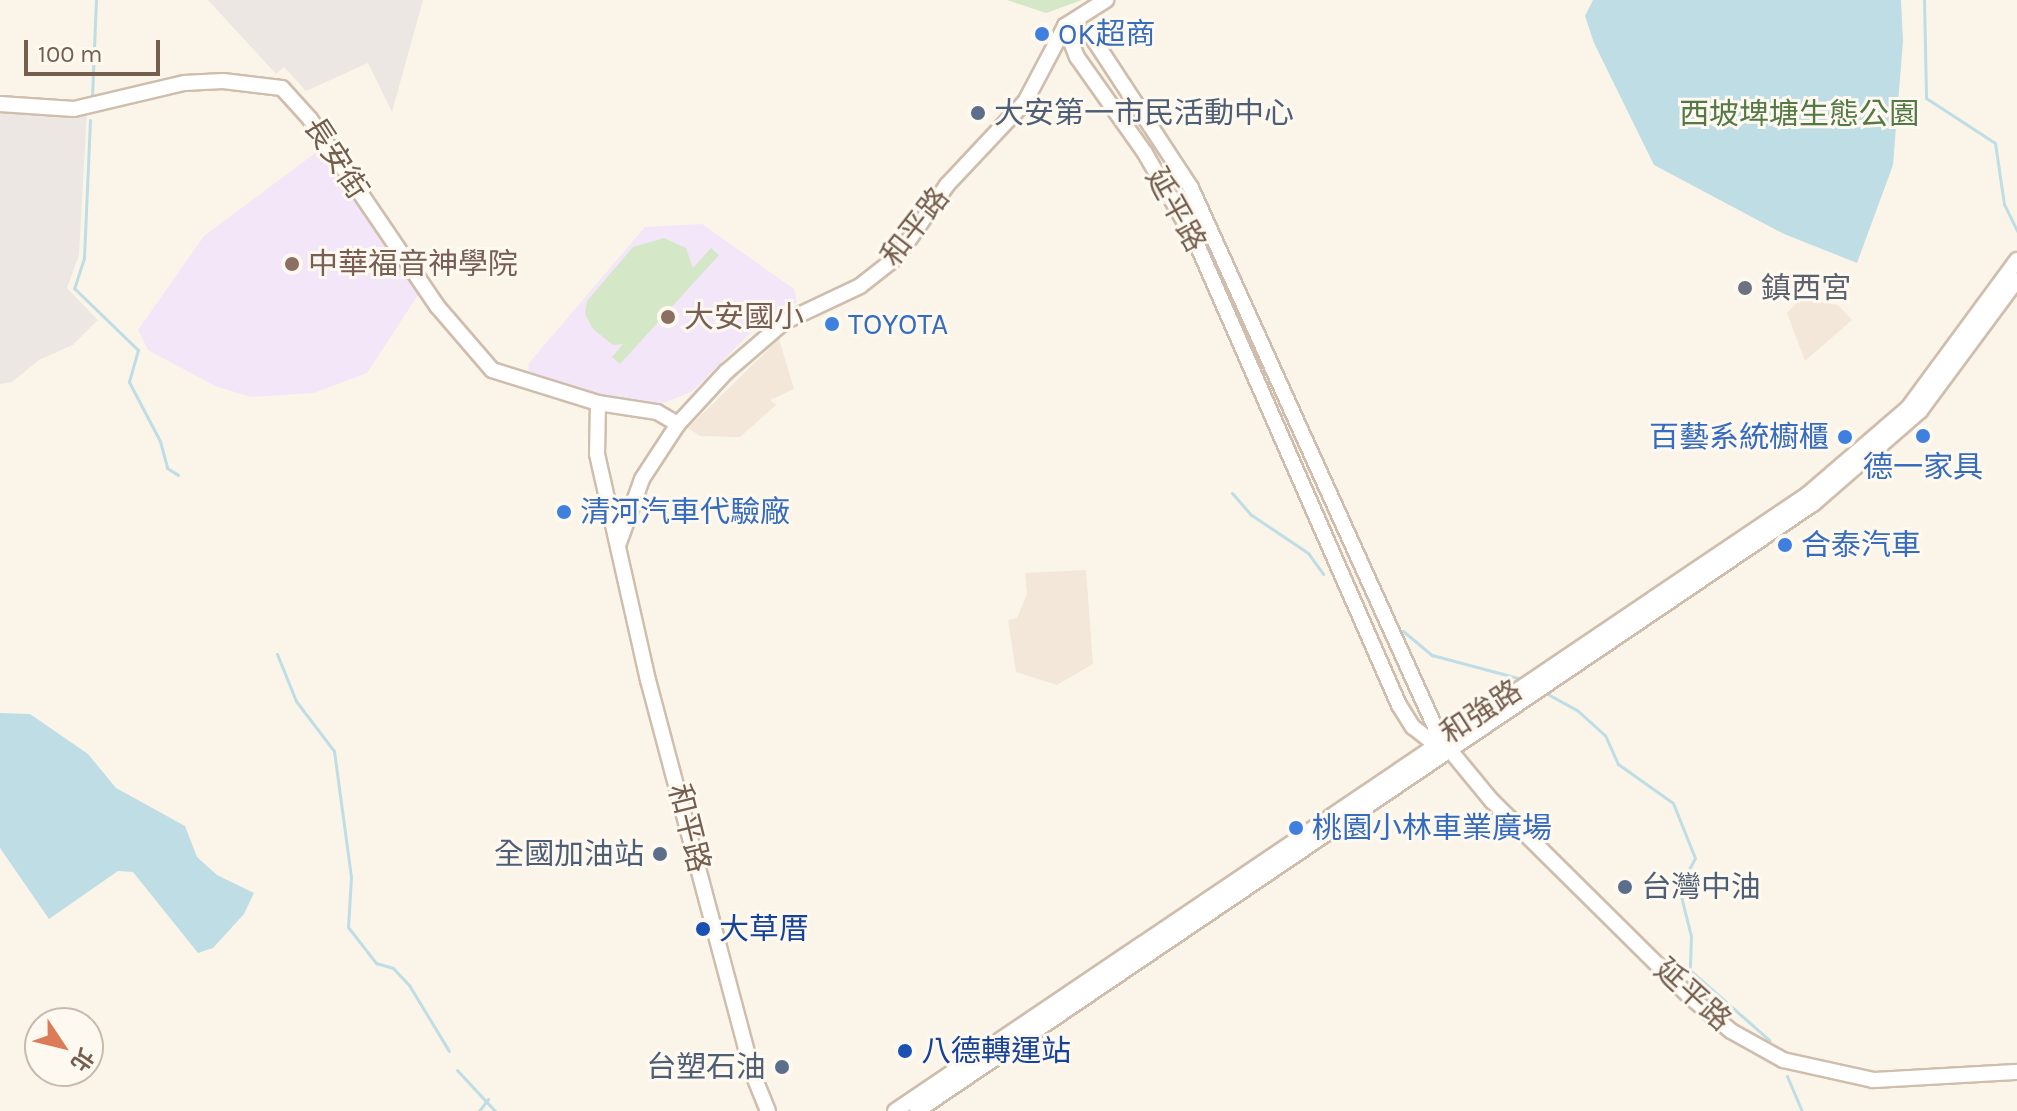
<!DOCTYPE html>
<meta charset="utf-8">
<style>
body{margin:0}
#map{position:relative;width:2017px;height:1111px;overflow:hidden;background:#fbf5e9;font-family:Karla,"Noto Sans TC",sans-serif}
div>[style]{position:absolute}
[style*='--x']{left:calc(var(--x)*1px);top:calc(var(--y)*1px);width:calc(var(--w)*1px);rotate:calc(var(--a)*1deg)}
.residential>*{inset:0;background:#f2e7d8}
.industrial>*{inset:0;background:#ece7e2}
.education>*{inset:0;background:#f2e6f8}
.green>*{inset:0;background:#d4e8c8}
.water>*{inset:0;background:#bfdde4}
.stream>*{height:3px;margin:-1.5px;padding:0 1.5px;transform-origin:1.5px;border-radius:1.5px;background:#bfdde4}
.roads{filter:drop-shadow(2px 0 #cfbead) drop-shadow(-2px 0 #cfbead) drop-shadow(0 2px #cfbead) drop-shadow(0 -2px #cfbead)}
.secondary>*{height:14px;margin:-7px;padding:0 7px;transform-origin:7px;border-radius:7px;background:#fff}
.dots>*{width:22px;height:22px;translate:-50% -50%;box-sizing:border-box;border:4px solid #fef9f0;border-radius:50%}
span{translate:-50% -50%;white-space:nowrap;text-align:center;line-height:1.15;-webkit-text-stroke:6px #fef9f0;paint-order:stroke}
.shop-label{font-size:30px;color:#366cbe}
.left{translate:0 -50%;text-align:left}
.right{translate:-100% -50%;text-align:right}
.service-label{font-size:30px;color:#4e5e75}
.park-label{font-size:30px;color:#547947}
.street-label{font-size:30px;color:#745e4e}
.education-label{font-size:30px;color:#785e54}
.worship-label{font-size:30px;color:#5b616d}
.transit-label{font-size:30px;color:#164399}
.north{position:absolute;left:24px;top:1007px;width:80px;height:80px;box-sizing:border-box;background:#fef9f0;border:2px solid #c7bbaf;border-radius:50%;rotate:125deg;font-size:22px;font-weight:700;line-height:32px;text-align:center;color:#745e4e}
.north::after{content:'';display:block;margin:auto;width:28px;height:36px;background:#dc7b57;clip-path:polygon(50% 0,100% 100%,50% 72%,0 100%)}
.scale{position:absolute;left:24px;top:40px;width:136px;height:36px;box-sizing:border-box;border:4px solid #745e4e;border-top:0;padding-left:10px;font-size:24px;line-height:28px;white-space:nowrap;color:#745e4e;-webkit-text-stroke:6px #fef9f0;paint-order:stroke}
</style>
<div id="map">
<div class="residential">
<i style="clip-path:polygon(1800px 299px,1838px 305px,1852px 320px,1805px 361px,1787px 313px)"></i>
<i style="clip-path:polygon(779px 339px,794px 389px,770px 400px,776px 405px,740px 437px,700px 436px,688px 428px)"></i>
<i style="clip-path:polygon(1086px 570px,1093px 664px,1057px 685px,1016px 672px,1008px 620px,1017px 618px,1027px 594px,1025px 573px)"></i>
</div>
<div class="industrial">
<i style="clip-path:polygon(208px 0,423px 0,392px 112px,368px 63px,306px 91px,284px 67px,276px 74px)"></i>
<i style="clip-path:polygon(0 110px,87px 111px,79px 255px,67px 288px,98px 320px,73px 345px,39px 360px,12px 382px,0 384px)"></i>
</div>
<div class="education">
<i style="clip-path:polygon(318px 151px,420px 292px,367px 373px,314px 393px,251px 397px,215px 386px,148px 350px,138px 330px,204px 236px)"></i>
<i style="clip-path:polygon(702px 224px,794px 289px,797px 302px,754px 329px,693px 391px,661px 404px,599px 399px,528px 379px,529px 363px,645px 227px)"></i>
</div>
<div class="green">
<i style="clip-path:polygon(1007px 0,1082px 0,1046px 13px)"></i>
<i style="clip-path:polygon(664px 238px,686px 248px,693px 268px,711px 248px,719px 255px,620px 364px,612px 357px,623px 344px,613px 345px,593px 329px,585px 314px,587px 301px,633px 247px)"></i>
</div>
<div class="water">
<i style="clip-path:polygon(1593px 0,1901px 0,1903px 41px,1893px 165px,1857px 263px,1784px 234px,1654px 165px,1594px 43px,1585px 16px)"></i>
<i style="clip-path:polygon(0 713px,30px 714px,88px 754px,116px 788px,185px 826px,197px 857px,217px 875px,254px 893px,244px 914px,213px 948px,198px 953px,133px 872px,118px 871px,49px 919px,0 848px)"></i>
</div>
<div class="stream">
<i style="--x:1924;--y:0;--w:98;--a:88.8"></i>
<i style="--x:1926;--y:98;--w:82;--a:33.1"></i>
<i style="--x:1995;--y:143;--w:62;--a:81.6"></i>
<i style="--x:2004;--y:204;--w:30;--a:64"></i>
<i style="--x:92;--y:98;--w:98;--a:-87.7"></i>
<i style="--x:90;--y:120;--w:138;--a:92.5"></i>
<i style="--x:84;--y:258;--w:32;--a:108"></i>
<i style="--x:74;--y:288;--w:89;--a:44.1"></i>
<i style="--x:138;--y:350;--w:33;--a:106"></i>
<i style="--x:129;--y:382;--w:67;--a:62.3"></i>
<i style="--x:160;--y:441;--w:28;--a:75"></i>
<i style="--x:167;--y:468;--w:13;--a:32"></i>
<i style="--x:1232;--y:493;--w:28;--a:49"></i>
<i style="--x:1250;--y:514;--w:70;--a:33.9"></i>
<i style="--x:1308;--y:553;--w:26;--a:54"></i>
<i style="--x:1403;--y:631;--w:38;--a:40"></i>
<i style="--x:1432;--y:655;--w:89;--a:15"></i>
<i style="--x:277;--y:654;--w:51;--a:68"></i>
<i style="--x:296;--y:701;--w:63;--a:52.8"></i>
<i style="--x:334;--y:751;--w:127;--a:82.3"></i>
<i style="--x:351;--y:877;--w:50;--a:93.4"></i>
<i style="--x:348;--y:927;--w:46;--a:52.1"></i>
<i style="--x:376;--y:963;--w:18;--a:16"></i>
<i style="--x:393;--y:968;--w:23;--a:47"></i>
<i style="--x:409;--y:985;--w:77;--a:58.8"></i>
<i style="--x:1544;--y:692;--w:39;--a:29"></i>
<i style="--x:1578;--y:711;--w:36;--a:42"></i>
<i style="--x:1605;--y:735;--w:32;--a:66"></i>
<i style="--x:1618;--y:764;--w:67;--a:35.3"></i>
<i style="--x:1673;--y:803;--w:59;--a:68.2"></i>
<i style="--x:1695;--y:858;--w:34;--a:118"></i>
<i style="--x:1679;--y:888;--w:49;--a:76"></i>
<i style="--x:1691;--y:936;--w:34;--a:92"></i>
<i style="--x:1690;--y:970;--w:106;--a:41.5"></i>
<i style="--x:457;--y:1070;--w:56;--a:47.2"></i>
<i style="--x:1787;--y:1076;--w:38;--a:67"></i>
<i style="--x:479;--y:1111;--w:15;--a:-53"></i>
</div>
<div class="roads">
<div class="secondary">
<i style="--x:1065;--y:26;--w:29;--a:22"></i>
<i style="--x:1092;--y:37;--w:181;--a:56.7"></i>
<i style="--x:1191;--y:188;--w:604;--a:65.64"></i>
<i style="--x:1440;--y:738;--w:82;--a:50.5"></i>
<i style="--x:1492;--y:801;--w:277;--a:44.7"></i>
<i style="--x:1689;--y:996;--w:55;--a:39.8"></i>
<i style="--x:1731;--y:1031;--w:60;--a:29.1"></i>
<i style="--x:1783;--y:1060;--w:92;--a:12.5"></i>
<i style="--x:1873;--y:1080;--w:144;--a:-3.2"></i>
<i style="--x:1065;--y:26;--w:33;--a:69"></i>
<i style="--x:1077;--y:57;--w:118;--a:54.7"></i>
<i style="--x:1145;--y:153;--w:103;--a:60.2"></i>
<i style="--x:1196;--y:242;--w:506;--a:66.33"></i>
<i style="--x:1399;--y:705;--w:26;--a:58"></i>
<i style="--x:1413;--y:727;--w:33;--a:38"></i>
<i style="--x:0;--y:104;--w:74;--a:3.9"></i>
<i style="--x:74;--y:109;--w:113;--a:-13.3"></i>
<i style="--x:184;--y:83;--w:39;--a:-3"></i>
<i style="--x:223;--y:81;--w:59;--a:6.8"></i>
<i style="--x:282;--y:88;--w:42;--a:47.9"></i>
<i style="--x:310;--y:119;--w:226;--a:55.8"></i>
<i style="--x:437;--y:306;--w:84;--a:49.3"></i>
<i style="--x:492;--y:370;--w:111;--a:17.3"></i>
<i style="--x:598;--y:403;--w:60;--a:8.7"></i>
<i style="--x:657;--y:412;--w:24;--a:30"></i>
<i style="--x:598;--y:403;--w:51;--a:91.1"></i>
<i style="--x:597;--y:454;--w:232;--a:77.3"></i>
<i style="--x:648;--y:680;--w:408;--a:75.1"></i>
<i style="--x:753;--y:1074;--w:40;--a:68"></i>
<i style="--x:619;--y:543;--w:68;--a:-70.2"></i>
<i style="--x:642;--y:479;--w:66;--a:-56.8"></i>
<i style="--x:678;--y:424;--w:71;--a:-47.3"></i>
<i style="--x:726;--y:372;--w:77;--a:-40.8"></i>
<i style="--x:784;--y:322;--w:84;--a:-25.3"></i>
<i style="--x:860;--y:286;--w:47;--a:-38.1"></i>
<i style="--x:897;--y:257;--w:88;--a:-55.2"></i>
<i style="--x:947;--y:185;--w:114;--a:-46.8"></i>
<i style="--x:1025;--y:102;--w:86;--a:-62.2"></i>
<i style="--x:1065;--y:26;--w:49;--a:-32.4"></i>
<i style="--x:895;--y:1111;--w:1102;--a:-34.05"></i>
<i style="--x:1808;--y:494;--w:132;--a:-40.7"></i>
<i style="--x:1908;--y:408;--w:184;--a:-53.6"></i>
<i style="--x:917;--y:1111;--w:1082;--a:-34.12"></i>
<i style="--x:1813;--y:504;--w:142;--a:-41"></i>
<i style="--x:1920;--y:411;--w:163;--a:-53.5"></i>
</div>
</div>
<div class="dots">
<i style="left:1042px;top:34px;background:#3f7fe0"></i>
<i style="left:978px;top:113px;background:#5c6f8a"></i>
<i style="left:292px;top:264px;background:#8d6e63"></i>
<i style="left:1745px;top:288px;background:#6b7280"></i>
<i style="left:668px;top:317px;background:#8d6e63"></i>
<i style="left:832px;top:324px;background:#3f7fe0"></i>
<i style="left:1923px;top:436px;background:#3f7fe0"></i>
<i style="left:1845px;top:437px;background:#3f7fe0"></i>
<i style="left:564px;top:512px;background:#3f7fe0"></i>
<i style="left:1785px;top:545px;background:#3f7fe0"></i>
<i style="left:1296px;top:828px;background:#3f7fe0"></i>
<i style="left:660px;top:854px;background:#5c6f8a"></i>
<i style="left:1625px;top:887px;background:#5c6f8a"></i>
<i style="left:703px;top:929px;background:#1a4fb4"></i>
<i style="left:905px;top:1051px;background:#1a4fb4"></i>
<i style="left:782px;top:1067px;background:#5c6f8a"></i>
</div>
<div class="shop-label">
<span class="left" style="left:1058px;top:34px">OK超商</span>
<span class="left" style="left:848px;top:324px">TOYOTA</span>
<span class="right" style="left:1829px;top:437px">百藝系統櫥櫃</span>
<span style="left:1923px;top:467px">德一家具</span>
<span class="left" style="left:580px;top:512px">清河汽車代驗廠</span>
<span class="left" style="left:1801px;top:545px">合泰汽車</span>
<span class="left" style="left:1312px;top:828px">桃園小林車業廣場</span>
</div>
<div class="service-label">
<span class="left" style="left:994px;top:113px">大安第一市民活動中心</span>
<span class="right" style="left:644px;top:854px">全國加油站</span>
<span class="left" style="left:1641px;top:887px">台灣中油</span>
<span class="right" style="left:766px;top:1067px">台塑石油</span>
</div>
<div class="park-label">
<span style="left:1799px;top:114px">西坡埤塘生態公園</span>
</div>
<div class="street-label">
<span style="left:336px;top:158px;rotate:57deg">長安街</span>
<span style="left:1176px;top:210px;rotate:61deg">延平路</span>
<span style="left:915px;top:227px;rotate:-52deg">和平路</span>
<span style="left:1481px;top:712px;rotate:-33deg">和強路</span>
<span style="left:689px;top:828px;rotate:76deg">和平路</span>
<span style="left:1693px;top:995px;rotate:42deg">延平路</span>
</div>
<div class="education-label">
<span class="left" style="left:308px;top:264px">中華福音神學院</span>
<span class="left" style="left:684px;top:317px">大安國小</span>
</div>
<div class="worship-label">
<span class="left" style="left:1761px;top:288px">鎮西宮</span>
</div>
<div class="transit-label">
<span class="left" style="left:719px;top:929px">大草厝</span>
<span class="left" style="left:921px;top:1051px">八德轉運站</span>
</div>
<div class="north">北</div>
<div class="scale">100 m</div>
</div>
